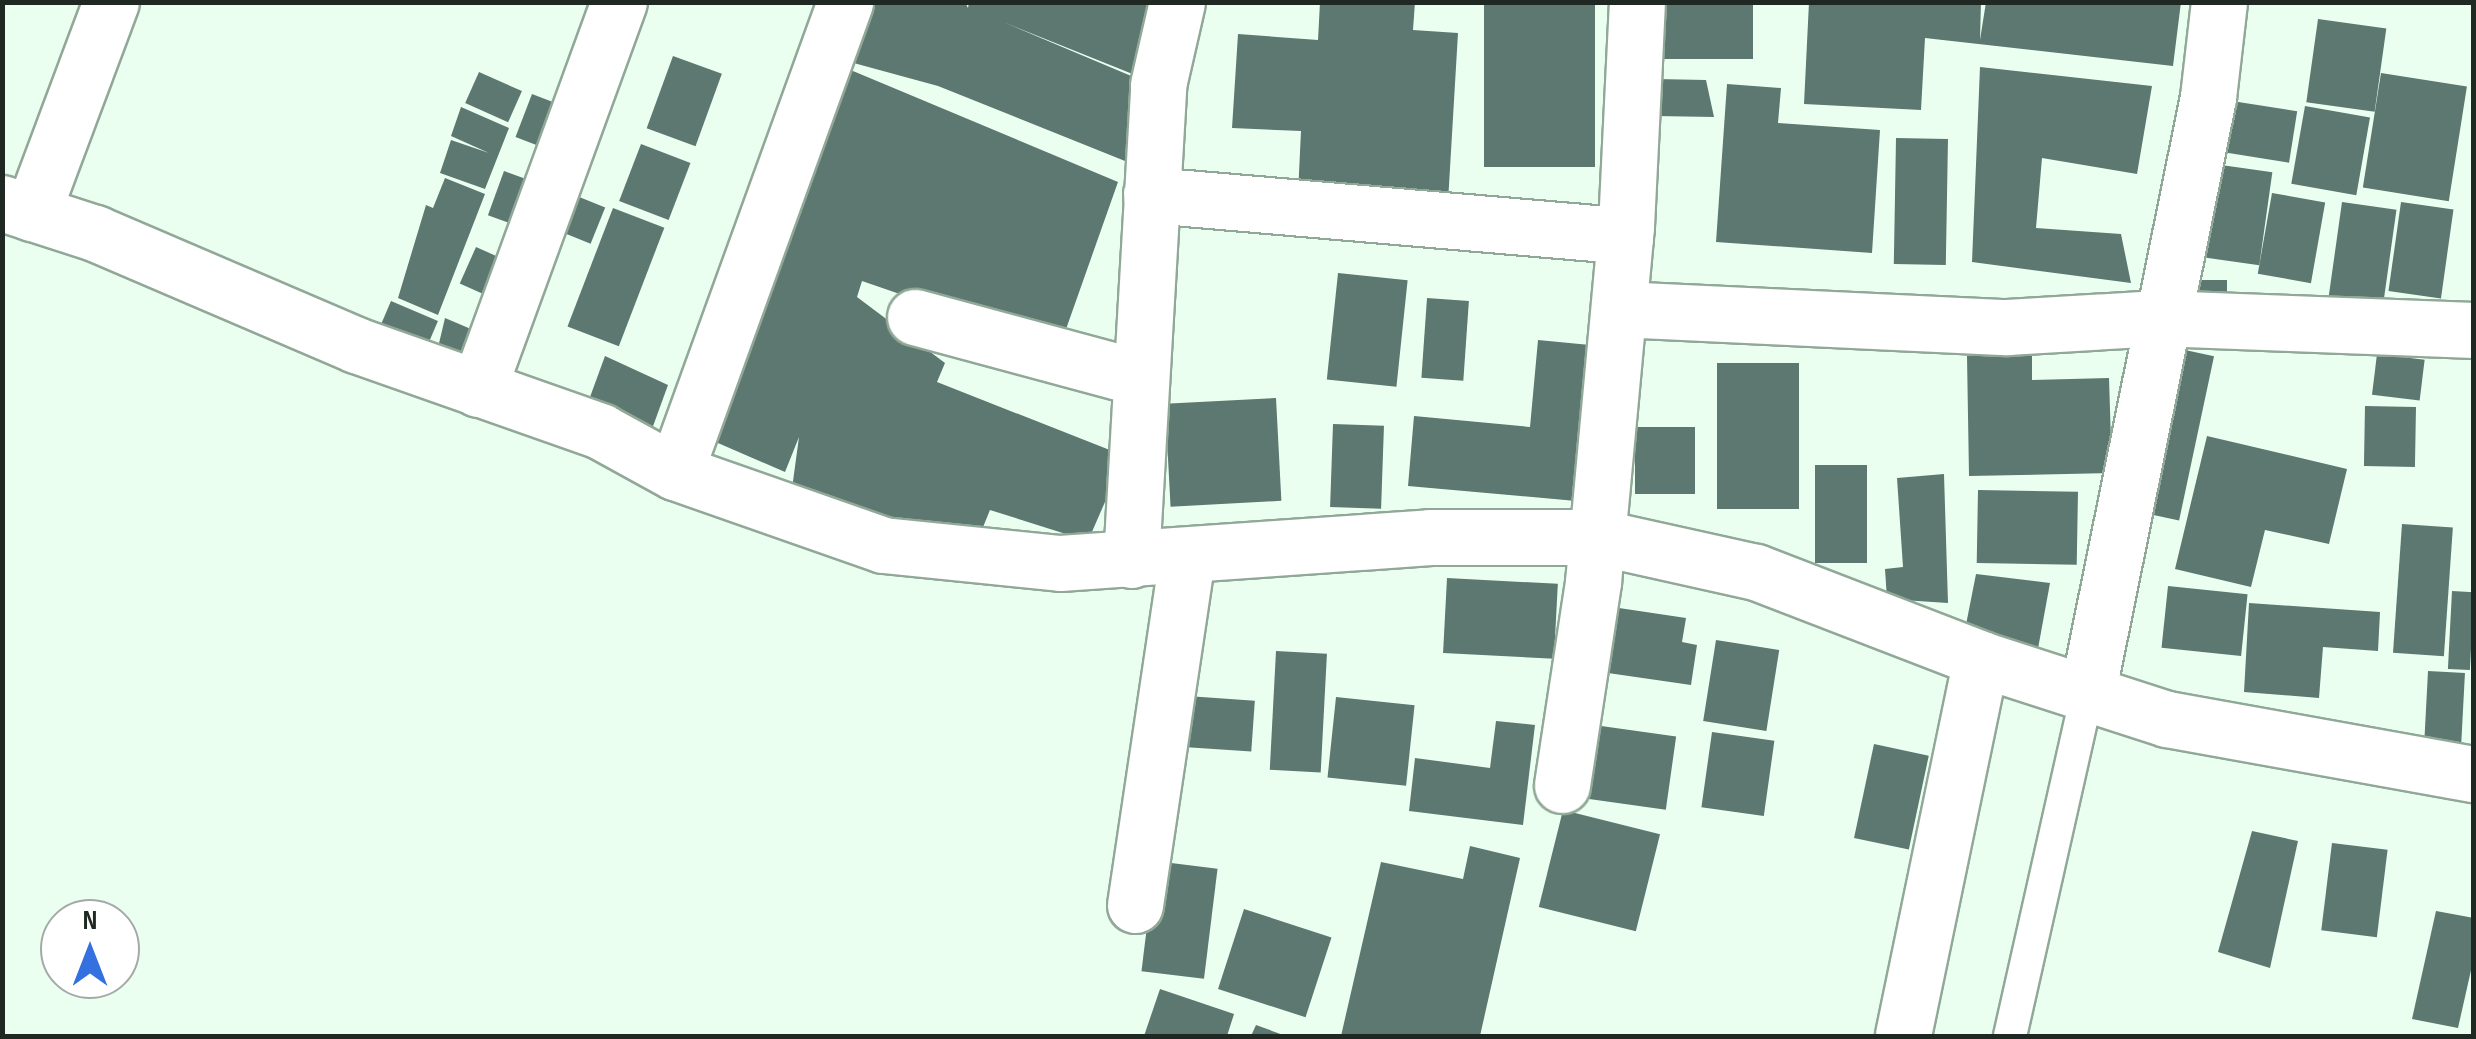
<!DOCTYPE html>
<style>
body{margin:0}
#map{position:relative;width:2476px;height:1039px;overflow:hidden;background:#ebfff1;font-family:"Sofia Sans Condensed",sans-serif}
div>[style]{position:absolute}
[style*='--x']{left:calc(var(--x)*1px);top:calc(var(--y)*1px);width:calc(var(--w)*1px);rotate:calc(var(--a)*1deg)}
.building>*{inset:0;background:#5c7871;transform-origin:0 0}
.roads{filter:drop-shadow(2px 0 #91a898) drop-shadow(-2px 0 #91a898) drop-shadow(0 2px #91a898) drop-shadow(0 -2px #91a898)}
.lane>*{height:32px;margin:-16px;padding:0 16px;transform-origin:16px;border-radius:16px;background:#fff}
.street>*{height:55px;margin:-27.5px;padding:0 27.5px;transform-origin:27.5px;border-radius:27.5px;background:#fff}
span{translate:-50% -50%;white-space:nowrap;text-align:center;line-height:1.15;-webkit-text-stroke:9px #fff;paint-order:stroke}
.frame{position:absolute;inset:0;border:5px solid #1f2822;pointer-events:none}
.north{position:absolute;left:40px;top:899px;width:100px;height:100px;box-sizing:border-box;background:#fff;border:2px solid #a5a9a7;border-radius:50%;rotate:0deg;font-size:28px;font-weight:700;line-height:40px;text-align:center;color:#1f2822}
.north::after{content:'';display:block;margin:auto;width:35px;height:45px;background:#3470df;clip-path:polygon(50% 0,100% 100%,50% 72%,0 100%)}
</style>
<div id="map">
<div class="building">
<i style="clip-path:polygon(865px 2px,965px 2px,968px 8px,969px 2px,1159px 2px,1155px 83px,1003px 22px,1155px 86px,1125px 161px,938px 86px,850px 62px)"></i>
<i style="clip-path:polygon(1320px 2px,1415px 2px,1413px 30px,1458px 33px,1448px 202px,1298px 194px,1301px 131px,1232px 128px,1238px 34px,1318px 40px)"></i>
<i style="left:1484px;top:2px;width:111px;height:165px"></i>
<i style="left:1662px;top:2px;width:91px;height:57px"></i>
<i style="clip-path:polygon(1809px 2px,1981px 2px,1980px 40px,1986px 2px,2181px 2px,2173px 66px,1925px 38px,1921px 110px,1804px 104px)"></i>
<i style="left:2318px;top:19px;width:69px;height:84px;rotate:8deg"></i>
<i style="left:673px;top:56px;width:52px;height:77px;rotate:20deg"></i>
<i style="clip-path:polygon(841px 66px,1118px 182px,1059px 349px,862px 281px,857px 297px,945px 363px,937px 382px,1125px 456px,1088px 541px,990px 510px,972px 554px,791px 496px,799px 437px,785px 472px,711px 440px)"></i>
<i style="clip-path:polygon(1980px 67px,2152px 86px,2137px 174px,2042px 158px,2036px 228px,2121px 234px,2131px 283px,1972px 262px)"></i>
<i style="left:479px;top:72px;width:47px;height:34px;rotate:24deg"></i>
<i style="left:2381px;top:73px;width:87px;height:116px;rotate:9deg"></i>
<i style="clip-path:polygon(1656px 79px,1706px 80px,1714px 117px,1655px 116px)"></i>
<i style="clip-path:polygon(1727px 84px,1781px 88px,1778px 123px,1880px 130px,1872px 253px,1716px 242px)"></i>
<i style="left:532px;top:94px;width:39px;height:46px;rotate:21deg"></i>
<i style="left:2232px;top:101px;width:66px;height:52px;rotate:9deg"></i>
<i style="left:2305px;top:106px;width:66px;height:79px;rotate:10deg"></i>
<i style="clip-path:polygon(461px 107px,509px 128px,485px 189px,440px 173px,451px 140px,489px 153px,451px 136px)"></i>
<i style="left:1896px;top:138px;width:52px;height:126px;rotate:1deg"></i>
<i style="left:641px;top:144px;width:53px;height:61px;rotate:21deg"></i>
<i style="left:2207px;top:163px;width:66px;height:94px;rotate:8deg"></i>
<i style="left:504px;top:171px;width:30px;height:47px;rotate:20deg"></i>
<i style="clip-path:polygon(445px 178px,485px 194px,438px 315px,398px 298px,426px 205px,433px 208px)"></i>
<i style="left:557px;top:188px;width:52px;height:39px;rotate:22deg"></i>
<i style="left:2272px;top:193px;width:54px;height:82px;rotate:10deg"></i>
<i style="left:2342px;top:202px;width:55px;height:98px;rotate:8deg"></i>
<i style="left:2401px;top:202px;width:53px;height:90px;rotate:8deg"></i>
<i style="left:613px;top:208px;width:55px;height:127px;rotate:21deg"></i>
<i style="left:476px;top:247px;width:30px;height:40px;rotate:24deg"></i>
<i style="left:1338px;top:273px;width:70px;height:107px;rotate:6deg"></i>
<i style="left:2184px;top:280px;width:43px;height:26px"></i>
<i style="left:1427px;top:298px;width:42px;height:80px;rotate:4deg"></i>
<i style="left:391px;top:301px;width:51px;height:30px;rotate:23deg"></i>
<i style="clip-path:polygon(445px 318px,478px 332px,466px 370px,436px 356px)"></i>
<i style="clip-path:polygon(1538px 340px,1590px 345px,1576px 501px,1408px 486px,1414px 416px,1530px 427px)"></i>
<i style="left:2171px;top:347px;width:44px;height:168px;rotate:12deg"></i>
<i style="left:2377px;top:354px;width:48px;height:41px;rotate:7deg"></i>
<i style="clip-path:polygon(605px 356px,668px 385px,648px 440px,586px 408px)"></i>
<i style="clip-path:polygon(1967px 356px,2032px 356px,2032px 380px,2109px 378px,2112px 473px,1969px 476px)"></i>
<i style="left:1717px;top:363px;width:82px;height:146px"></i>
<i style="left:1276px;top:398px;width:103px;height:111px;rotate:87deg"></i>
<i style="left:2365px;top:406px;width:51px;height:60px;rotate:1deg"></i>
<i style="left:1333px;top:424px;width:51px;height:83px;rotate:2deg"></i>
<i style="left:1635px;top:427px;width:60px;height:67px"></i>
<i style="clip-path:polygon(2207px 436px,2347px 469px,2329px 544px,2265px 530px,2251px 587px,2175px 569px)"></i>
<i style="left:1815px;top:465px;width:52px;height:98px"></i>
<i style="clip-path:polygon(1944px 474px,1948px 603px,1887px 599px,1885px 569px,1903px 567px,1897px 478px)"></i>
<i style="left:1978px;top:490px;width:100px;height:73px;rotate:1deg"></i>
<i style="left:2402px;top:524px;width:51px;height:129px;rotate:4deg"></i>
<i style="clip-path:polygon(1976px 574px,2050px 583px,2035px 665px,1963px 640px)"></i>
<i style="left:1447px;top:578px;width:111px;height:75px;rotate:3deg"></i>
<i style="left:2168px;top:586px;width:80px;height:62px;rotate:6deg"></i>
<i style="left:2452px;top:591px;width:22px;height:78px;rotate:3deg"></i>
<i style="clip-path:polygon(2249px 603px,2380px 612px,2378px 651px,2323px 647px,2319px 698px,2244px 692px)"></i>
<i style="clip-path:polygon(1619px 608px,1686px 618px,1682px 642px,1697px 645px,1691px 685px,1608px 673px)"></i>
<i style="left:1716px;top:640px;width:64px;height:82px;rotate:9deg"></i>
<i style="left:1276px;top:651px;width:51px;height:119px;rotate:3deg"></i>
<i style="left:2428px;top:671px;width:37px;height:76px;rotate:3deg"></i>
<i style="left:1187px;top:696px;width:68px;height:51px;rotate:4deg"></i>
<i style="left:1336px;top:697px;width:79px;height:81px;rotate:6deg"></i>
<i style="clip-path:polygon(1496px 721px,1535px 725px,1523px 825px,1409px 811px,1415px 758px,1490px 768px)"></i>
<i style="left:1587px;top:724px;width:90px;height:74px;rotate:8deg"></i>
<i style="left:1712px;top:732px;width:63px;height:76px;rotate:8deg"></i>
<i style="left:1874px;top:744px;width:56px;height:96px;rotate:12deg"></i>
<i style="left:1563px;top:810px;width:100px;height:100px;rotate:14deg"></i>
<i style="clip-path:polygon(2252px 831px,2298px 841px,2270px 968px,2218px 952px)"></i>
<i style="left:2332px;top:843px;width:56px;height:88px;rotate:7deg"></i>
<i style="clip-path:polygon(1470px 846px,1520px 858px,1480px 1036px,1341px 1036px,1381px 862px,1463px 879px)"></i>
<i style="left:1155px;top:861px;width:63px;height:111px;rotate:7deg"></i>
<i style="left:1244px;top:909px;width:92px;height:84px;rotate:18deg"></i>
<i style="clip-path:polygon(2436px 911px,2474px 918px,2474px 957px,2458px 1028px,2412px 1019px)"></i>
<i style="clip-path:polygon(1160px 989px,1234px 1014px,1227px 1036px,1144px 1036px)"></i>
<i style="clip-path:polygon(1256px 1025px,1286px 1036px,1251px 1036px)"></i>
</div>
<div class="roads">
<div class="lane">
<i style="--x:2010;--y:1036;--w:351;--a:-77.3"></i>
</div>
<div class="street">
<i style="--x:1151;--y:195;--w:476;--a:4.9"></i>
<i style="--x:2;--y:203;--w:98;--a:17.9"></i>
<i style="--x:95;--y:233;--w:284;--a:23.2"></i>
<i style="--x:356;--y:345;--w:259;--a:19.4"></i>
<i style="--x:600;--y:431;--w:85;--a:28.7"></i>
<i style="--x:675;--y:472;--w:220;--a:19.3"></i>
<i style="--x:883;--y:545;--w:178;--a:5.8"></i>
<i style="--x:1060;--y:563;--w:371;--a:-4"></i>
<i style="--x:1430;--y:537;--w:168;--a:0"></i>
<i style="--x:1598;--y:537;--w:162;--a:12.5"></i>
<i style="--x:1756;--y:572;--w:241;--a:21.1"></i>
<i style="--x:1981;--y:659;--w:195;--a:17.9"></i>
<i style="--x:2167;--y:719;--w:312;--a:10.2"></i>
<i style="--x:32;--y:213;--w:225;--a:-69.5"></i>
<i style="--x:1619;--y:309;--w:388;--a:2.7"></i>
<i style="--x:2007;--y:327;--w:152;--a:-3.4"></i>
<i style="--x:2159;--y:318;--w:315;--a:2.2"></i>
<i style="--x:915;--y:317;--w:231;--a:15.1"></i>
<i style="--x:478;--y:389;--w:412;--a:-70"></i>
<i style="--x:675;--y:472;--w:500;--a:-70.1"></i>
<i style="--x:1131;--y:560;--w:476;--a:-86.7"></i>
<i style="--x:1158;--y:85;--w:85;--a:-77.1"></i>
<i style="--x:2087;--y:694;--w:609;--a:-78.54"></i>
<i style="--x:2208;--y:97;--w:96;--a:-83.4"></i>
<i style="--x:1562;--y:785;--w:205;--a:-81.3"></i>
<i style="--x:1593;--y:582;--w:358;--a:-84.7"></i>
<i style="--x:1626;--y:226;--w:224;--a:-87.2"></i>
<i style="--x:1135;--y:905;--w:353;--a:-81.5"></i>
<i style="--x:1903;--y:1035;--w:384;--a:-78.3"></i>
</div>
</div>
<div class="frame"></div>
<div class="north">N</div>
</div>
